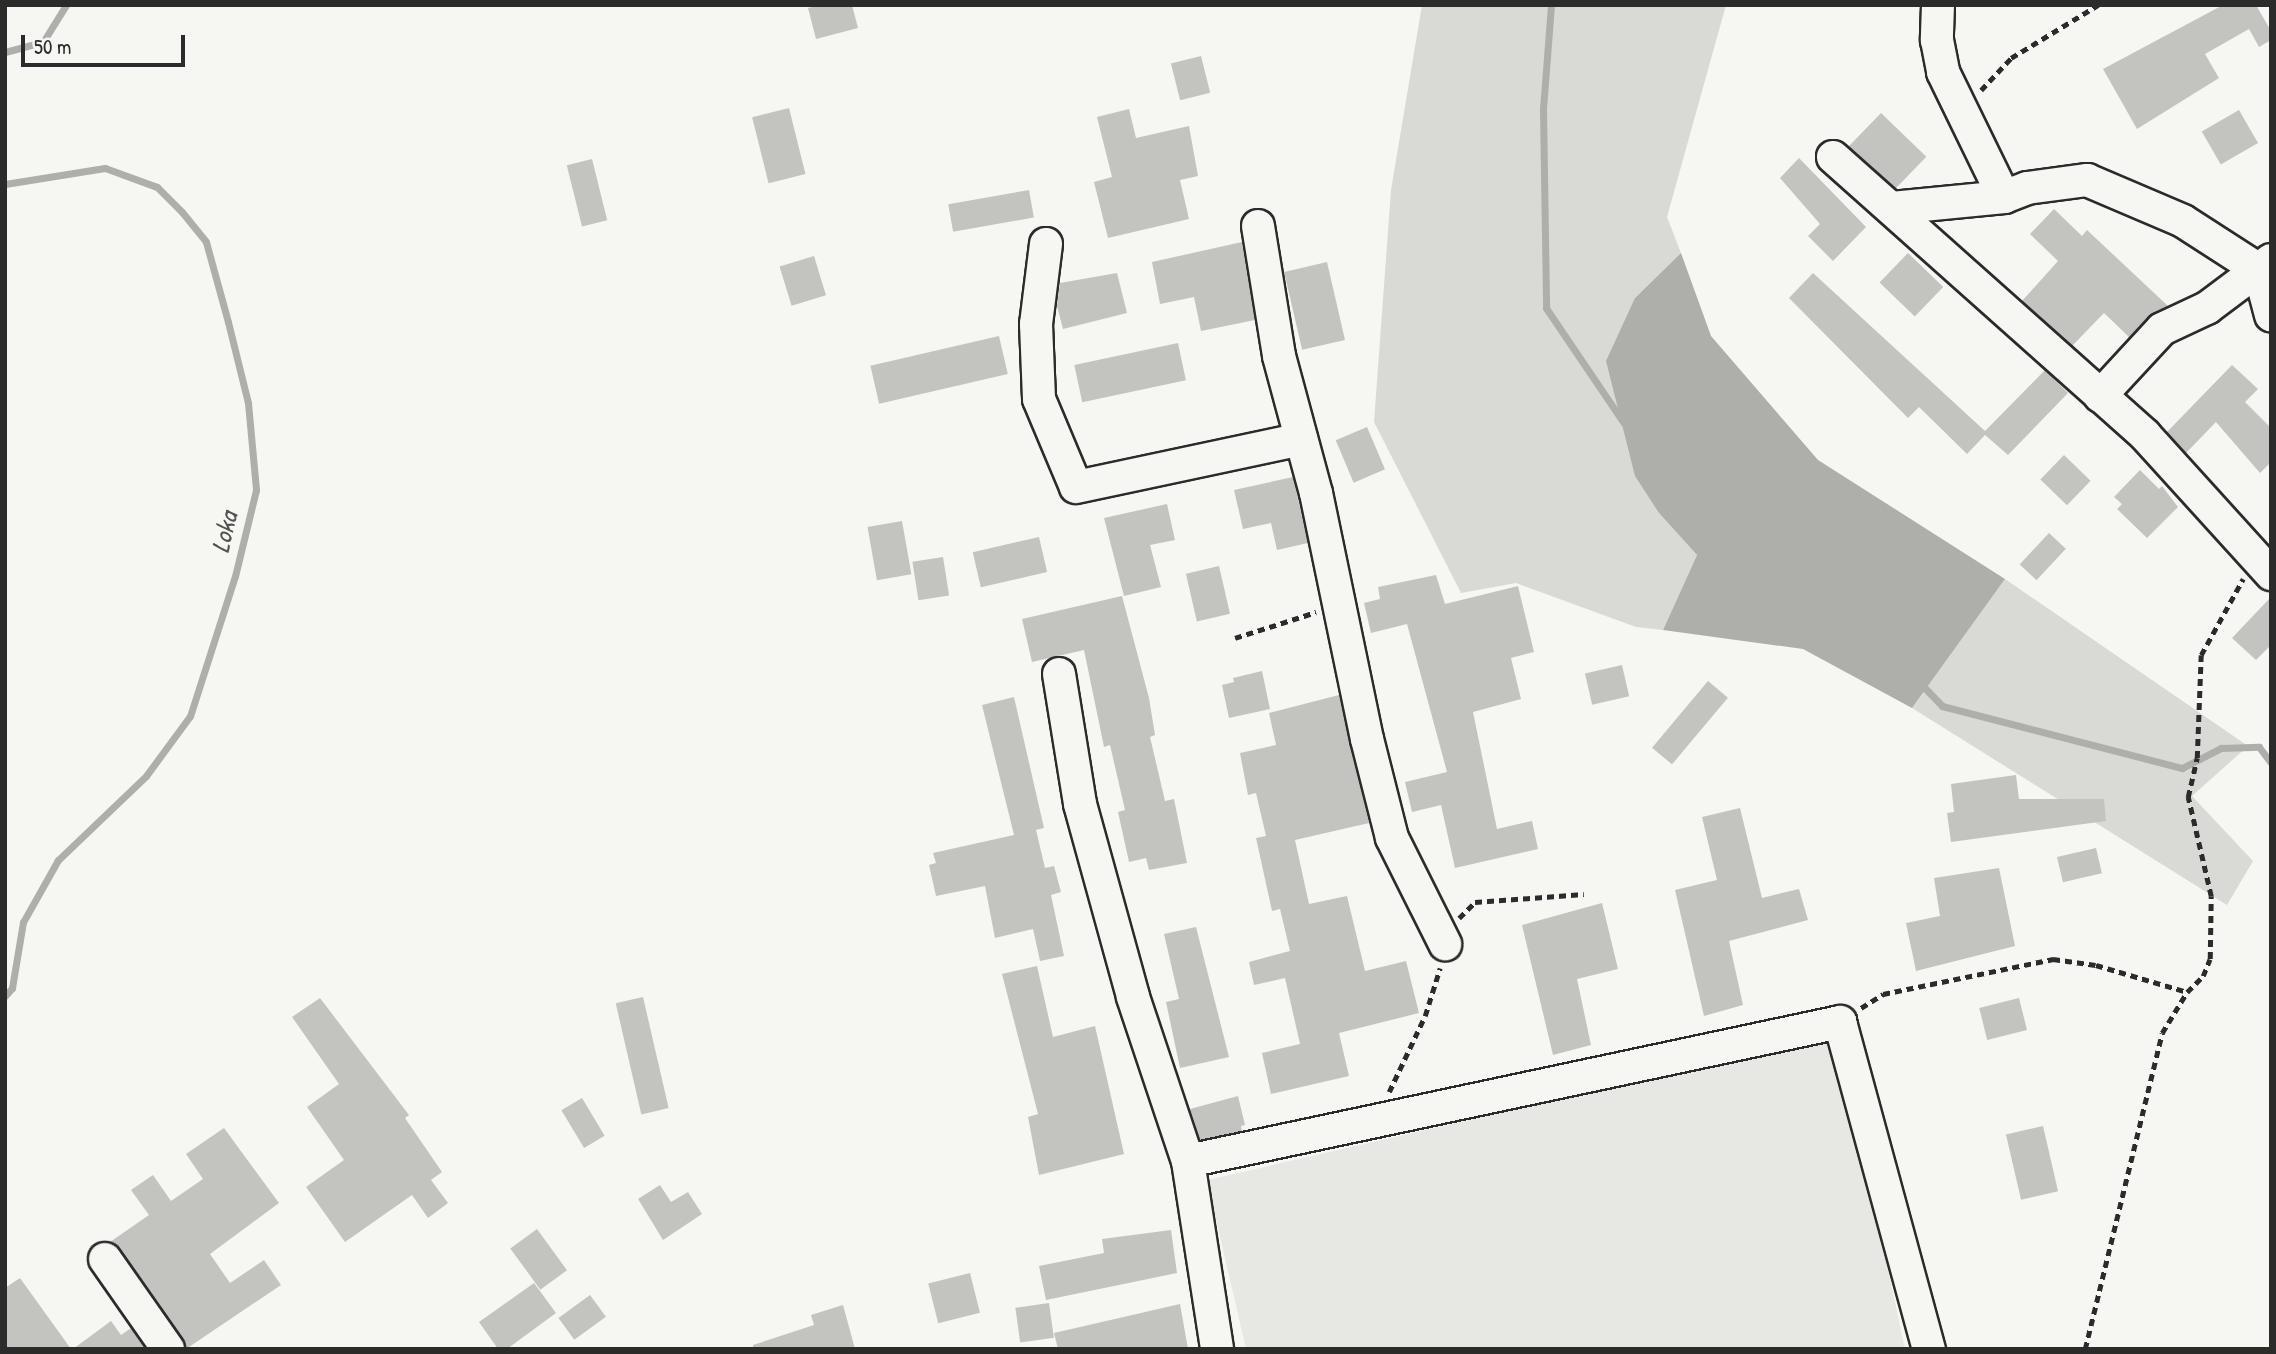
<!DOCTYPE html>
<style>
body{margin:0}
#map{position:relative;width:2276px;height:1354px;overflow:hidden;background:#f6f6f2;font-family:"Patrick Hand",sans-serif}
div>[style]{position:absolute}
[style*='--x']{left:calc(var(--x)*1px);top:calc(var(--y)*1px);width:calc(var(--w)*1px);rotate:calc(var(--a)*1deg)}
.built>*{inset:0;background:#e7e7e3}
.green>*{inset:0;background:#d9d9d5}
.water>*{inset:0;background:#aeaeab}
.stream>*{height:7px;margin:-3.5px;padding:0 3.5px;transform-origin:3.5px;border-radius:3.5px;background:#aeaeab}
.building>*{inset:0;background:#c3c3c0;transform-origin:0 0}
.path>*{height:4.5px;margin-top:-2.25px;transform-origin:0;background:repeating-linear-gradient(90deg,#2b2b2b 0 7px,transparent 0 12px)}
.roads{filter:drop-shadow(2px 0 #2b2b2b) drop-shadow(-2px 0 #2b2b2b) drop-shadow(0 2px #2b2b2b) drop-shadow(0 -2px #2b2b2b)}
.minor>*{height:32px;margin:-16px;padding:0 16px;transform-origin:16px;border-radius:16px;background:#f6f6f2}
span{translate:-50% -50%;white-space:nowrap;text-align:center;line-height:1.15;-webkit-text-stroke:7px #f6f6f2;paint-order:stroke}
.water-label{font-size:26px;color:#525251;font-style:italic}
.frame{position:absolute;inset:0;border:7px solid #2b2b2b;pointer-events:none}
.scale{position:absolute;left:21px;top:35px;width:164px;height:32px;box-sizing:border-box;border:4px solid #2b2b2b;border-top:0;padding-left:9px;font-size:21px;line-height:24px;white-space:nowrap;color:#2b2b2b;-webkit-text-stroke:5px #f6f6f2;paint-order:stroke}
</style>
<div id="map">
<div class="built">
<i style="clip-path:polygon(1838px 1036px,1905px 1349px,1246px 1349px,1207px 1180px)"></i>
</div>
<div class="green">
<i style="clip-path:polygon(1422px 5px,1726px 5px,1667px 217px,1681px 253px,1635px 298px,1659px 513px,1697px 555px,1663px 630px,1636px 627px,1516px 583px,1461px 593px,1374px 422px,1391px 190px)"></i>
<i style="clip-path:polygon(2005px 579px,2248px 746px,2192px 796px,2253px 861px,2227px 905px,1912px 708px)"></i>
</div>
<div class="water">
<i style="clip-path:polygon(1681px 253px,1711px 336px,1818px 460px,2005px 579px,1912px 708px,1803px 649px,1663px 630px,1697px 555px,1659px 513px,1635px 476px,1606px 361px,1635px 298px)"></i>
</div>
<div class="stream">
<i style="--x:1551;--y:5;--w:104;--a:94.4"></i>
<i style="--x:1543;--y:109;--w:199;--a:89.1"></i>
<i style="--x:1546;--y:308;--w:139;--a:55.9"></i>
<i style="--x:5;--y:52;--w:39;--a:-15"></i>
<i style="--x:43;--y:42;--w:44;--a:-58.1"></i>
<i style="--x:5;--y:184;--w:101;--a:-9.1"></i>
<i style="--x:105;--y:168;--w:55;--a:20.1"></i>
<i style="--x:157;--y:187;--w:35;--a:45"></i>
<i style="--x:182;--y:212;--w:38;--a:51"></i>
<i style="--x:206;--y:242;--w:83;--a:74.6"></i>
<i style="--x:228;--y:322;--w:83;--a:76.1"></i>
<i style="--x:248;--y:403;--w:87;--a:84.7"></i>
<i style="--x:256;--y:490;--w:89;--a:103.7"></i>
<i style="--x:235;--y:576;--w:147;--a:107.8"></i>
<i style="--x:190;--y:716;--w:74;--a:126.3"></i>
<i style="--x:146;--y:776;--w:122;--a:136.3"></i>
<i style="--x:58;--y:860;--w:71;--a:119.4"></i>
<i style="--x:23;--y:922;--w:67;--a:99.5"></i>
<i style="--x:12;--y:988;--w:11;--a:131"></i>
<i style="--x:1920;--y:683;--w:32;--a:46"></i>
<i style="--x:1942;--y:706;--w:248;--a:14.5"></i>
<i style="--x:2182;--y:768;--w:44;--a:-27.1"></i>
<i style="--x:2221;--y:748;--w:38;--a:-2"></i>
<i style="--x:2259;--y:747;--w:20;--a:53"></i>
</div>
<div class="building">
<i style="clip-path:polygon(820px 5px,852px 5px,858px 28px,816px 39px,808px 8px)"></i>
<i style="clip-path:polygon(2223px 5px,2256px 5px,2271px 31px,2271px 40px,2259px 47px,2249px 29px,2205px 54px,2219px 78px,2137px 129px,2103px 69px)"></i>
<i style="left:1201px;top:56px;width:38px;height:31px;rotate:76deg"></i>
<i style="left:789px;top:108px;width:68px;height:38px;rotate:76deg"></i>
<i style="clip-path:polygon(1129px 109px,1136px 138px,1189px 126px,1198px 176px,1180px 180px,1189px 219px,1108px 238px,1094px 182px,1112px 177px,1097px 117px)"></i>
<i style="left:2239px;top:110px;width:38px;height:43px;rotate:60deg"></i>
<i style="left:1881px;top:113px;width:63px;height:47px;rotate:44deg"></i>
<i style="clip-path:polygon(1799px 158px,1866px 227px,1833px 261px,1808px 236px,1820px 224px,1780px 178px)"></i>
<i style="left:592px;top:159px;width:63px;height:26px;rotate:76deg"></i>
<i style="left:1029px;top:190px;width:28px;height:82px;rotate:80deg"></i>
<i style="clip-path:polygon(2054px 209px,2082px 236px,2087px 230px,2168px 306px,2149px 316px,2129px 337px,2104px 313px,2072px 346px,2022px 301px,2058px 261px,2030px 234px)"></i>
<i style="clip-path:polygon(1242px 242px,1255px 320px,1201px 331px,1194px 297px,1160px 304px,1152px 262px)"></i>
<i style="left:1908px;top:253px;width:49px;height:41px;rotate:44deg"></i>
<i style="left:814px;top:256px;width:41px;height:36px;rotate:73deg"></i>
<i style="left:1327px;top:262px;width:80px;height:44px;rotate:77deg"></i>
<i style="clip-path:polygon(1117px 273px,1127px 313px,1063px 329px,1057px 306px,1060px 283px)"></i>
<i style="clip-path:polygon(1813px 273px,1985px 431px,2045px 370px,2068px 393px,2008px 455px,1985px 435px,1967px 454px,1919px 407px,1908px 418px,1789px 298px)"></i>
<i style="left:999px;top:336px;width:39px;height:132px;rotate:77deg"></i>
<i style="left:1178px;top:343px;width:38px;height:106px;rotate:78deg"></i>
<i style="clip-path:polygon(2232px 365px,2258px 389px,2245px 402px,2271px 428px,2271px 462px,2260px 473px,2216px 422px,2186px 453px,2167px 432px)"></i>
<i style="left:1367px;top:427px;width:46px;height:34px;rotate:67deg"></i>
<i style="left:2064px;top:455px;width:37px;height:34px;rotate:44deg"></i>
<i style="clip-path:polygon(2140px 470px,2159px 489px,2162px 486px,2178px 507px,2147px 538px,2117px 509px,2122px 504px,2114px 497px)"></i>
<i style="clip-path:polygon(1293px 477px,1308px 543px,1277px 550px,1271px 523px,1243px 529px,1234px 490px)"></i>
<i style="clip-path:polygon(1167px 504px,1175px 540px,1150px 545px,1161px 587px,1124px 596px,1104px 518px)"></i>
<i style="left:902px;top:521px;width:54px;height:35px;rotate:80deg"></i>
<i style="left:2049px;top:533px;width:23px;height:43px;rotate:43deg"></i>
<i style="left:1039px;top:537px;width:36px;height:68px;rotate:77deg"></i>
<i style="left:943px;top:557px;width:39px;height:31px;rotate:81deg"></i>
<i style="left:1219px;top:566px;width:49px;height:34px;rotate:77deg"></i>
<i style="clip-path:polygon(1436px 575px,1445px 604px,1518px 586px,1534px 652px,1511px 658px,1521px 699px,1473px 712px,1497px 829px,1532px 821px,1538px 849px,1455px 868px,1441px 805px,1412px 812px,1405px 782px,1447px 772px,1407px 624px,1371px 633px,1364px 603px,1380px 599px,1378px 587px)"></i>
<i style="clip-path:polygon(1122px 596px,1149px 698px,1155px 735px,1150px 737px,1165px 801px,1174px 799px,1187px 863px,1149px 870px,1146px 858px,1129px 862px,1118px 812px,1125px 810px,1110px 745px,1104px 747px,1084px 650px,1032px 662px,1022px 619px)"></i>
<i style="clip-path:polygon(2271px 597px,2271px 645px,2256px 660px,2232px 638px)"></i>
<i style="left:1622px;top:665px;width:32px;height:38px;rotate:77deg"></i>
<i style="clip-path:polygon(1262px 671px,1270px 709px,1229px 718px,1222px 685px,1234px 682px,1233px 678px)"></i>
<i style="left:1708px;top:681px;width:26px;height:87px;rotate:40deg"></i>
<i style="clip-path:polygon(1339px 695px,1369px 823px,1295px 840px,1309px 904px,1347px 896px,1365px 971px,1406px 961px,1419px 1013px,1339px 1033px,1349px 1076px,1271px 1094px,1262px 1053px,1300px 1044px,1285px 978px,1254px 985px,1249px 962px,1290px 951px,1280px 909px,1272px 911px,1256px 838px,1266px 836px,1256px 793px,1248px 795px,1240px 753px,1276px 745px,1269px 713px)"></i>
<i style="clip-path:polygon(1014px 697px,1044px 828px,1036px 830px,1045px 868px,1054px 866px,1061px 892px,1051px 895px,1064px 956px,1040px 961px,1033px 929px,995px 938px,985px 886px,936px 896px,929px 865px,936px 863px,933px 853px,1014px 835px,982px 705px)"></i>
<i style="clip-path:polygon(2016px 775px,2019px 799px,2104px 799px,2106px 821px,1951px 842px,1947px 813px,1954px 812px,1951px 784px)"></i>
<i style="clip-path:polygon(1740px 808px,1762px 898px,1799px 889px,1808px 920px,1729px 941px,1743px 1005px,1704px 1016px,1675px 890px,1717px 880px,1702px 817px)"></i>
<i style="left:2096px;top:848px;width:26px;height:40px;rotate:77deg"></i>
<i style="clip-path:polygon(1999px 868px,2015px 946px,1916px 971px,1906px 923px,1940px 916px,1934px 878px)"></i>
<i style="clip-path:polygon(1602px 903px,1618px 969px,1577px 979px,1591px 1045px,1553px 1055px,1522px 925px)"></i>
<i style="clip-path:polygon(1196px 927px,1229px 1057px,1180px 1068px,1166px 1002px,1179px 999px,1164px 934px)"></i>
<i style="clip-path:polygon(1037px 966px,1053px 1037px,1095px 1026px,1124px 1154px,1039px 1175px,1028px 1117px,1038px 1114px,1002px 974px)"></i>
<i style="left:643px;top:997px;width:114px;height:28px;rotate:77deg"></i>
<i style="clip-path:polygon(320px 998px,409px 1115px,405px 1118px,442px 1172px,431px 1180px,448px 1203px,428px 1218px,412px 1195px,345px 1242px,306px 1187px,344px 1160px,307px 1107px,339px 1084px,292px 1017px)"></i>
<i style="left:2019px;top:998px;width:33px;height:41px;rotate:76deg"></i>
<i style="clip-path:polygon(1238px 1096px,1245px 1125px,1241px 1126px,1242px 1131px,1200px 1140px,1190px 1109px)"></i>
<i style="left:582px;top:1098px;width:44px;height:24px;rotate:59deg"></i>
<i style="left:2043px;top:1126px;width:67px;height:38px;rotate:77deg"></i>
<i style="clip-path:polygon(224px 1128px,279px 1203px,210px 1254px,230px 1283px,264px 1260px,281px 1285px,186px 1349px,120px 1248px,110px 1242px,149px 1215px,131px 1190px,153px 1175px,171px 1201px,203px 1179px,186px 1154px)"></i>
<i style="clip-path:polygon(660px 1185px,671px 1202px,688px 1192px,702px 1214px,663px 1240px,638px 1199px)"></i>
<i style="left:537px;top:1229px;width:51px;height:33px;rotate:54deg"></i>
<i style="clip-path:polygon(1171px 1230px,1177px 1273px,1046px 1300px,1039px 1266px,1104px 1253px,1102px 1239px)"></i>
<i style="left:970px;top:1273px;width:41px;height:43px;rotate:76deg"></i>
<i style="clip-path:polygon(20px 1278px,71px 1349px,5px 1349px,5px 1288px)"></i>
<i style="clip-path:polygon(534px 1283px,556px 1313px,507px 1349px,498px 1349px,479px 1322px)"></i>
<i style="left:590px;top:1295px;width:27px;height:39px;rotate:54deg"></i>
<i style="left:1049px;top:1303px;width:35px;height:34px;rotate:82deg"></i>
<i style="clip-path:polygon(1180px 1304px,1188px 1349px,1058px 1349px,1054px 1333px)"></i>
<i style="clip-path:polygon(843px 1305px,855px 1349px,753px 1349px,753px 1345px,814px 1325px,811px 1315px)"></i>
<i style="clip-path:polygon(111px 1321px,121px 1335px,131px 1328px,145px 1349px,73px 1349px)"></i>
</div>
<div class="path">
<i style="--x:1981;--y:90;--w:44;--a:-46.8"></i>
<i style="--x:2011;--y:58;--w:102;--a:-31.3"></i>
<i style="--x:1235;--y:638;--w:85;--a:-17.8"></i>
<i style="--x:1459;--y:918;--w:23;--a:-45"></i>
<i style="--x:1475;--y:902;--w:109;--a:-4.2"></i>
<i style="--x:1861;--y:1008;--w:26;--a:-32"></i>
<i style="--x:1883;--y:994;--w:174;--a:-11.6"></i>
<i style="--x:2053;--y:959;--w:43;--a:7.9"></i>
<i style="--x:2096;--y:965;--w:95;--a:16.5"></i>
<i style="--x:1389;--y:1092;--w:84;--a:-64.7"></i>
<i style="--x:1425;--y:1016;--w:50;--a:-72.6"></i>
<i style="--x:2085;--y:1349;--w:325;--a:-76.3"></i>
<i style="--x:2162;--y:1033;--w:48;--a:-58.6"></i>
<i style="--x:2187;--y:992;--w:23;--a:-45"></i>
<i style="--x:2203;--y:976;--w:18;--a:-68"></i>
<i style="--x:2210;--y:959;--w:63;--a:-89.1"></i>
<i style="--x:2211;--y:896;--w:102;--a:-103.1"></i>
<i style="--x:2188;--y:797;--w:40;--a:-77"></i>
<i style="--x:2197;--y:758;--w:103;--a:-87.8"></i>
<i style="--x:2201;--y:655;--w:87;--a:-61.1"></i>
</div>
<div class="roads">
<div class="minor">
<i style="--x:1938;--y:5;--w:35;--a:92"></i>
<i style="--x:1937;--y:40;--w:33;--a:79"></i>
<i style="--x:1943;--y:72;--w:139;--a:64"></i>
<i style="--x:1833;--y:157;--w:418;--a:41.7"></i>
<i style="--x:2145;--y:435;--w:188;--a:47.8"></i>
<i style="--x:1892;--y:208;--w:113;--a:-5.6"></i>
<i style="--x:2004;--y:197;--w:25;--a:-21"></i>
<i style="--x:2027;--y:188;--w:61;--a:-7.6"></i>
<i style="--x:2087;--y:180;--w:104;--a:23.1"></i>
<i style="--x:2183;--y:221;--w:90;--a:32.8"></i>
<i style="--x:2259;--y:270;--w:47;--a:75.1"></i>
<i style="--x:1258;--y:226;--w:132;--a:80.8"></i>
<i style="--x:1279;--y:356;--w:142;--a:74.9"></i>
<i style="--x:1316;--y:493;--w:251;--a:78.3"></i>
<i style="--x:1367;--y:739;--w:102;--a:75.8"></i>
<i style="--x:1392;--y:838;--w:119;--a:63.4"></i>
<i style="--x:1046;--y:244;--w:81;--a:97.1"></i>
<i style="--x:1036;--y:324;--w:75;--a:87.7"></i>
<i style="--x:1039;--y:399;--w:95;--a:67.2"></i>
<i style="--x:1076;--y:487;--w:230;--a:-12"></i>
<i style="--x:2100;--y:396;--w:91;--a:-47.2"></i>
<i style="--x:2162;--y:329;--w:50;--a:-25"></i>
<i style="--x:2207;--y:308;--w:80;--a:-36.9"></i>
<i style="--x:1059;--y:674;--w:132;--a:80.8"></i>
<i style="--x:1080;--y:804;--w:200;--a:74.6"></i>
<i style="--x:1133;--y:997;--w:173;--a:71.5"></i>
<i style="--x:1188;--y:1161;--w:190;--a:81.2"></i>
<i style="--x:1188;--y:1161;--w:667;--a:-12.03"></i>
<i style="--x:1840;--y:1022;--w:339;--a:74.8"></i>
<i style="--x:105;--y:1259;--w:110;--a:55"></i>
</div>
</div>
<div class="water-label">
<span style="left:224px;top:532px;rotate:-77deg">Loka</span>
</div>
<div class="frame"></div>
<div class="scale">50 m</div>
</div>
